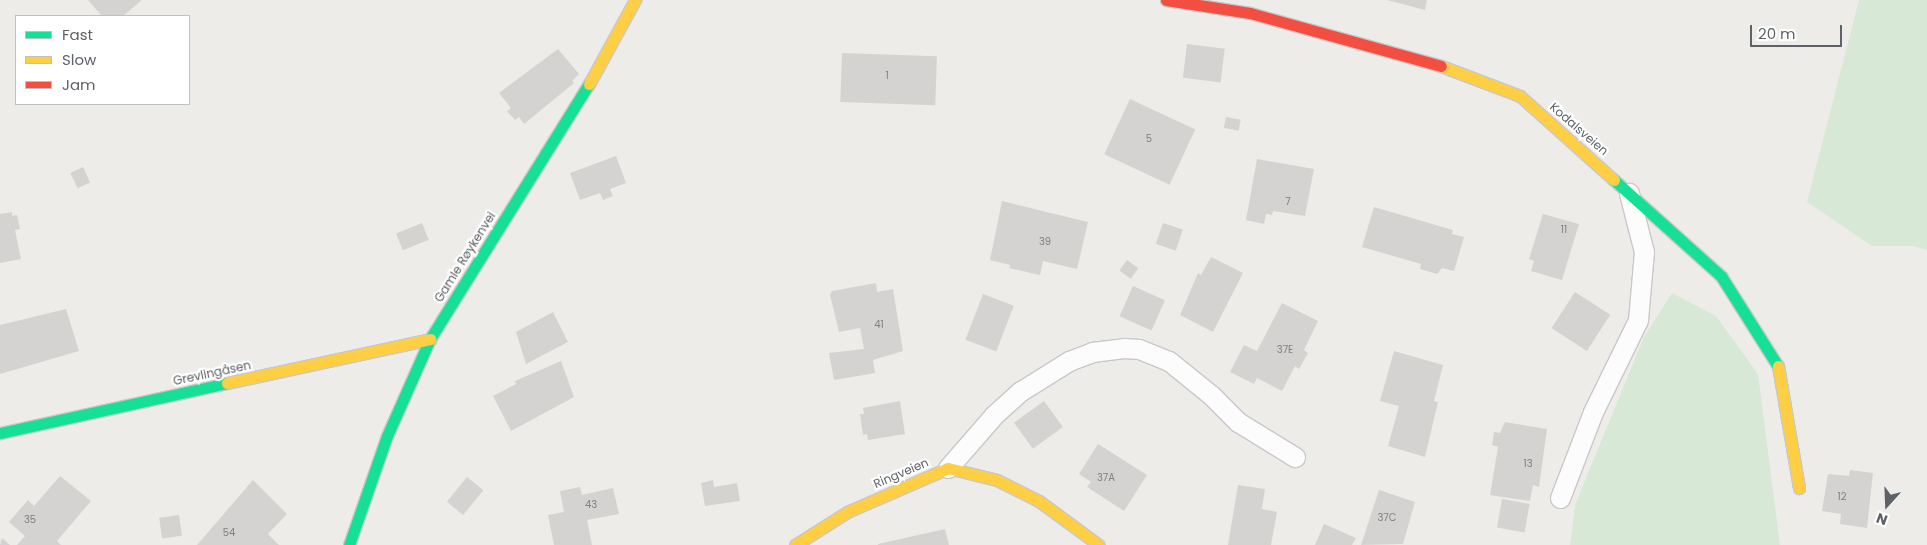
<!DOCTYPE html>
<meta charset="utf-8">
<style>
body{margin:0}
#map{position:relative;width:1927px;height:545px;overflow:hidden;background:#edece9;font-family:Poppins,sans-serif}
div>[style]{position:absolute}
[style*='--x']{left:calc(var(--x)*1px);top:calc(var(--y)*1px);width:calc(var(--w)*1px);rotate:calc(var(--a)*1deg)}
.green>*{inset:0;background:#d8e8d6}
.building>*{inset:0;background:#d4d3d2;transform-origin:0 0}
.roads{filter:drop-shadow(1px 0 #c8c8c8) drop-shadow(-1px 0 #c8c8c8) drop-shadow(0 1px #c8c8c8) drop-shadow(0 -1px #c8c8c8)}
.lane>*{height:19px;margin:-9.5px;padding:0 9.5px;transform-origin:9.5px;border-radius:9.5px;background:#fcfcfc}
.fast>*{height:11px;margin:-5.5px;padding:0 5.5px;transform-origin:5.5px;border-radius:5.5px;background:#16e098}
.slow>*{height:11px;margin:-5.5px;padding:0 5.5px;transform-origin:5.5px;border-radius:5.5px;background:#ffcf43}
.jam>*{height:11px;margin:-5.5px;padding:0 5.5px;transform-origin:5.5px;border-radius:5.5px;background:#f24e42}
span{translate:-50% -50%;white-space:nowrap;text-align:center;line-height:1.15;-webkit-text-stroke:4.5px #fff;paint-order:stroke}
.number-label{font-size:10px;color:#7d8082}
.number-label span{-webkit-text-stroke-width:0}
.street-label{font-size:12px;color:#5e6266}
.legend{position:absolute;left:15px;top:15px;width:175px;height:90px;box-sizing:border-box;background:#fff;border:1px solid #bfc0c2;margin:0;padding:6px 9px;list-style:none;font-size:15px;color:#5e6266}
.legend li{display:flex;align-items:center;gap:10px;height:25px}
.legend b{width:25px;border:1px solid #bfc0c2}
.north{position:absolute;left:1862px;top:480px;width:50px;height:50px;-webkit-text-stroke:4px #fff;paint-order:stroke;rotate:200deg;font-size:14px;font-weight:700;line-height:20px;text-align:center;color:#5e6266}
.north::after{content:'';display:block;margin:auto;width:18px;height:22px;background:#5e6266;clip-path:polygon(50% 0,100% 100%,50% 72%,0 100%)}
.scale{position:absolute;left:1750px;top:25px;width:92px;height:22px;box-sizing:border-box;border:2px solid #5e6266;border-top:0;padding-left:6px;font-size:15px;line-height:18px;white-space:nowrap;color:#5e6266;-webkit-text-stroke:4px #fff;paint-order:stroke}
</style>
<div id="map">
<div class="green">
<i style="clip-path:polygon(1859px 0,1927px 0,1927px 250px,1913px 246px,1872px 246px,1807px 202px)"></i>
<i style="clip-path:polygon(1672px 293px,1716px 316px,1758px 374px,1780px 545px,1570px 545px,1575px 505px,1644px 337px)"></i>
</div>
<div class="building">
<i style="clip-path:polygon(88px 0,142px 0,123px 16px,102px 16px)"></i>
<i style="clip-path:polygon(1387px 0,1427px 0,1425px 10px)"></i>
<i style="left:1187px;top:44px;width:38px;height:34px;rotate:7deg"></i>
<i style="clip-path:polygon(558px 49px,579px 74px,572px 81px,574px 83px,524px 124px,519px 117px,515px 120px,507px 111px,511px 108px,499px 93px)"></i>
<i style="left:842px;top:53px;width:95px;height:49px;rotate:2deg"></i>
<i style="left:1130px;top:99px;width:72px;height:61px;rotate:25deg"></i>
<i style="left:1226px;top:117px;width:15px;height:11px;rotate:11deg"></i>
<i style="clip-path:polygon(616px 156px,626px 183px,610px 189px,613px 196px,603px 200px,600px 193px,580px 200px,570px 173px)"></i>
<i style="clip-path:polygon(1257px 159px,1314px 169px,1305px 216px,1273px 211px,1272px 215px,1266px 214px,1264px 224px,1246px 220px)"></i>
<i style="left:83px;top:167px;width:17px;height:14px;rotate:65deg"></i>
<i style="clip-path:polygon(1002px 201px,1088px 222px,1077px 269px,1043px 261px,1040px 275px,1009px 268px,1010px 265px,990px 260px)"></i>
<i style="clip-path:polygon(1374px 207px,1453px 230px,1452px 234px,1464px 237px,1454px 271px,1442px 268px,1437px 274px,1420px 269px,1421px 264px,1362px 247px)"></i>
<i style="clip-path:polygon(12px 212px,12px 216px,17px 215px,20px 229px,15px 230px,21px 259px,0 263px,0 214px)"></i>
<i style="clip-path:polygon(1543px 214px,1579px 224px,1562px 280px,1531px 271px,1534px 261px,1529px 259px)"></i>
<i style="left:422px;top:223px;width:18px;height:28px;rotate:68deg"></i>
<i style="left:1163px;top:223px;width:21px;height:22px;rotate:19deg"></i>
<i style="clip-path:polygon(1211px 257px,1243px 273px,1213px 332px,1180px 315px,1198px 273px,1201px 275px)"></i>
<i style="left:1127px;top:260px;width:14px;height:13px;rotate:36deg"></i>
<i style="clip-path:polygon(876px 283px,877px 292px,893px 289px,903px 351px,873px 360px,875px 373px,834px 380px,829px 353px,864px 349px,860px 328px,839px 332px,830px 295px,832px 291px)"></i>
<i style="left:1133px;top:286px;width:35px;height:33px;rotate:24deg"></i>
<i style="left:1575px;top:292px;width:42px;height:43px;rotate:33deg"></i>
<i style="left:983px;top:294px;width:33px;height:49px;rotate:21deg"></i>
<i style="clip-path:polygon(1282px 303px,1318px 321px,1304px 350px,1308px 353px,1299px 369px,1295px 366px,1282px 391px,1257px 378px,1254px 384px,1230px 372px,1244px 345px,1257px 351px)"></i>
<i style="clip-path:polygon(66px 309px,79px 351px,0 374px,0 325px)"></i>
<i style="clip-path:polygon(553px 312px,568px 342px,526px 364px,516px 332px)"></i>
<i style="clip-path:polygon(1394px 351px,1443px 365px,1434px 401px,1438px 402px,1425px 457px,1388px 446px,1399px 406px,1380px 401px)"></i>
<i style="clip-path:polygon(561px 361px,574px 397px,511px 431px,493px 396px,516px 384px,515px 381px)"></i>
<i style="clip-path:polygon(900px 401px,905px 434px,868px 440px,867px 434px,863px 435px,860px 414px,864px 414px,863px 408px)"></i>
<i style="left:1044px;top:401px;width:32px;height:37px;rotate:54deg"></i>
<i style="clip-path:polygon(1505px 422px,1547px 429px,1539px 487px,1533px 485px,1530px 501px,1490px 495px,1498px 447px,1492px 445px,1494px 432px,1500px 433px)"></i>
<i style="clip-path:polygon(1098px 444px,1147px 475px,1124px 511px,1087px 487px,1091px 482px,1079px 474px)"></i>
<i style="clip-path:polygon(1850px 470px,1873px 473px,1867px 528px,1840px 524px,1841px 514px,1822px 511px,1828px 474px,1849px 476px)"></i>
<i style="clip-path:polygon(60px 476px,91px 501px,57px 541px,61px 545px,17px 545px,25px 536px,9px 522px,28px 500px,34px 506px)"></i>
<i style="left:467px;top:477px;width:21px;height:32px;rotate:39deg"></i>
<i style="clip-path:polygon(253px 480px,287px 514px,268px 534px,279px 545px,197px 545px)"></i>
<i style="clip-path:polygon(713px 480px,714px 487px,737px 483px,740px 501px,705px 506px,701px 483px)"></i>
<i style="clip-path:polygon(1238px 485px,1265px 489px,1262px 509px,1277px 512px,1271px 545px,1228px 545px)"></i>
<i style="clip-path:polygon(580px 487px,582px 495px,613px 488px,619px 514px,587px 520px,592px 545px,554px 545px,548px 515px,564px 512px,560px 491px)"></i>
<i style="clip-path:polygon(1379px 490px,1415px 502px,1403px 544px,1361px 545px)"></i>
<i style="left:1502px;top:499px;width:28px;height:29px;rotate:10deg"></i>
<i style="left:179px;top:515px;width:21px;height:20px;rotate:82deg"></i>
<i style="clip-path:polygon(1324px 524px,1356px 538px,1352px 545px,1315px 545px)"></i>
<i style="clip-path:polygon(945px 529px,949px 545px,878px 545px,878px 544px)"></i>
<i style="clip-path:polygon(2px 538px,10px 545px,0 545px)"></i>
</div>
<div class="roads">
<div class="lane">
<i style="--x:948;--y:468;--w:70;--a:-49"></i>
<i style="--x:994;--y:415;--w:36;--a:-42"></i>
<i style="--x:1021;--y:391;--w:57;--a:-32"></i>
<i style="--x:1069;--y:361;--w:25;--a:-21"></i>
<i style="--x:1092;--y:352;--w:32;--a:-7"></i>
<i style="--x:1124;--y:348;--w:15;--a:4"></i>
<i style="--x:1139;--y:349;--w:32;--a:22"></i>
<i style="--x:1169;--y:361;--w:55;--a:39.1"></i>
<i style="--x:1212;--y:396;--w:37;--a:45"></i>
<i style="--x:1238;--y:422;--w:67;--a:31.6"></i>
<i style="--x:1560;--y:498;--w:92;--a:-69"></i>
<i style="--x:1593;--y:412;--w:102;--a:-63.9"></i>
<i style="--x:1638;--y:320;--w:68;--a:-85"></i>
<i style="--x:1644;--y:252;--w:61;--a:-104.3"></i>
</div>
<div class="fast">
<i style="--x:1614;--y:180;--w:144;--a:41.9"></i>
<i style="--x:1721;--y:276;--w:107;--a:57.7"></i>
<i style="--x:0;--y:433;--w:232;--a:-12.4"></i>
<i style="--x:349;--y:545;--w:115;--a:-70.8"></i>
<i style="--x:387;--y:436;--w:106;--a:-66.1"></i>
<i style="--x:430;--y:339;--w:301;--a:-58.1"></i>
</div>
<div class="slow">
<i style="--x:1441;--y:66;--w:85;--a:20.8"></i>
<i style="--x:1520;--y:96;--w:126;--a:41.8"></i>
<i style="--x:589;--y:84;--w:96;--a:-61.3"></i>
<i style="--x:1778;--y:366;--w:124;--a:80.2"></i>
<i style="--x:227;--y:383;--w:208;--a:-12.2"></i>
<i style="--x:795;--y:545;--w:62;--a:-32.4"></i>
<i style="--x:847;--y:512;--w:110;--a:-23.5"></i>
<i style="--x:948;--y:468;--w:50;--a:13.8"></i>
<i style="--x:997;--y:480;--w:47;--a:26.6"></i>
<i style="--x:1039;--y:501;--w:74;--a:36.3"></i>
</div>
<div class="jam">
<i style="--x:1166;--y:0;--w:85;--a:8.8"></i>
<i style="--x:1250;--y:13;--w:198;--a:15.5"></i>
</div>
</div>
<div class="number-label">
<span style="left:887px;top:76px">1</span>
<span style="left:1149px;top:139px">5</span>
<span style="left:1288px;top:202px">7</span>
<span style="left:1564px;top:230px">11</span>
<span style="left:1045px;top:242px">39</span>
<span style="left:879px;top:325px">41</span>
<span style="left:1285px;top:350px">37E</span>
<span style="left:1528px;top:464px">13</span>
<span style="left:1106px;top:478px">37A</span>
<span style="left:1842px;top:497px">12</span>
<span style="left:591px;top:505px">43</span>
<span style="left:1387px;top:518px">37C</span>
<span style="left:30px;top:520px">35</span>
<span style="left:229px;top:533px">54</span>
</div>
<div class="street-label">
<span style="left:1579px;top:129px;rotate:41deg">Kodalsveien</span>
<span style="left:465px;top:257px;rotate:-58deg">Gamle Røykenvei</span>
<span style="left:212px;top:373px;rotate:-12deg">Grevlingåsen</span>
<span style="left:901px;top:473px;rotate:-23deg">Ringveien</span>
</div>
<ul class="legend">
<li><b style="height:6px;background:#16e098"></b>Fast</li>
<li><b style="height:6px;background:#ffcf43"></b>Slow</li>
<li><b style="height:6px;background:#f24e42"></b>Jam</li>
</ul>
<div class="north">N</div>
<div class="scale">20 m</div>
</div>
